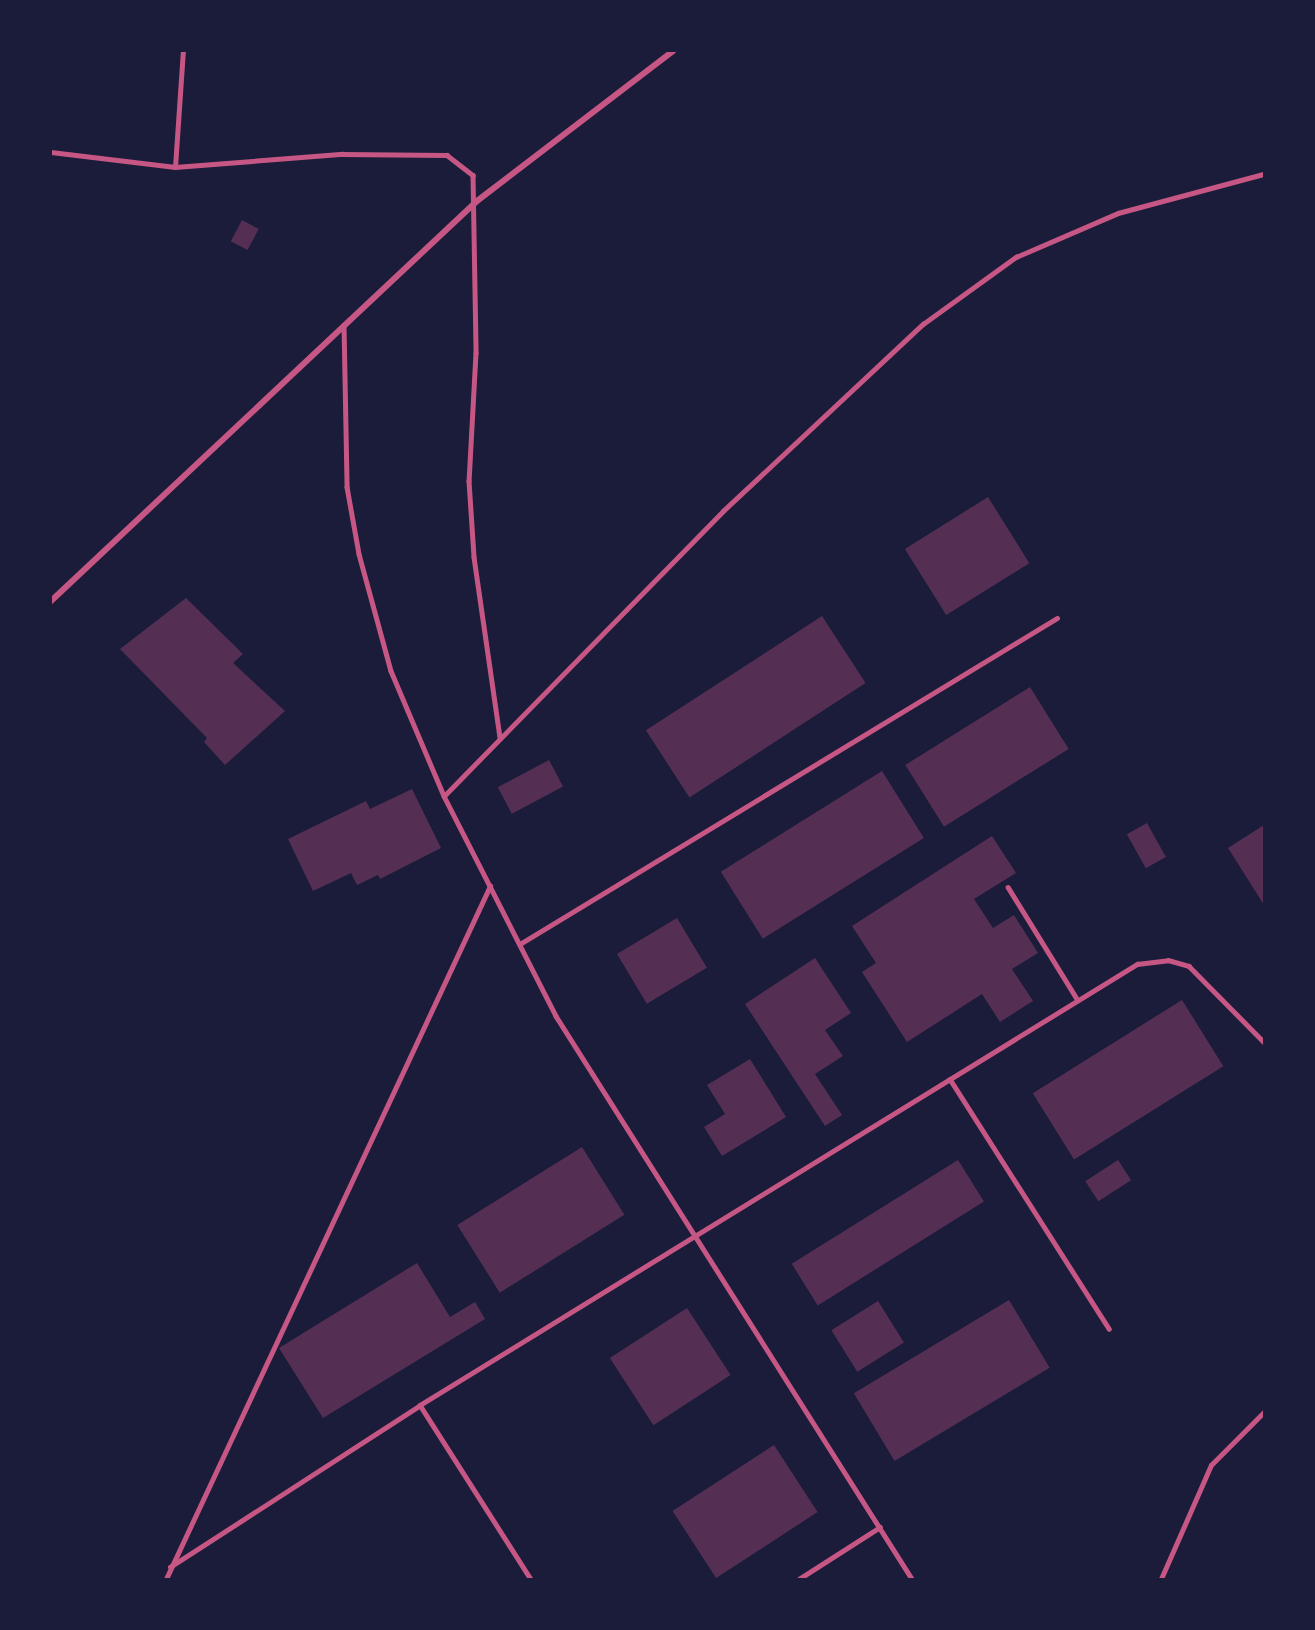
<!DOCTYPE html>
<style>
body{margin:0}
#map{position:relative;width:1315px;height:1630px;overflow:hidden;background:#1b1b3a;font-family:Literata,serif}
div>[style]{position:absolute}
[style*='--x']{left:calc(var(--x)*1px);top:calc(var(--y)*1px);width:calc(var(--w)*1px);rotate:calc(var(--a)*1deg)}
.building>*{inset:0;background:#542f53;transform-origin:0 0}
.service>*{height:4.5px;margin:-2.25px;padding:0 2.25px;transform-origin:2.25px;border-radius:2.25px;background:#c65784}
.minor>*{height:6px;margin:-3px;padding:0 3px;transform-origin:3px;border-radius:3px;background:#c65784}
span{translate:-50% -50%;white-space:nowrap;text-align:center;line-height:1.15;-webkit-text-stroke:4.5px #1b1b3a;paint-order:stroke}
.frame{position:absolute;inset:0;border:52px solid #1b1b3a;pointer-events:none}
</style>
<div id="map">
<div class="building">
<i style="left:242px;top:220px;width:19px;height:24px;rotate:28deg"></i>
<i style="left:988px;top:497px;width:78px;height:98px;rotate:58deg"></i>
<i style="clip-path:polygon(186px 598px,243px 654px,233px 663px,285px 711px,225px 765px,204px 742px,207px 738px,120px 649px)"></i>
<i style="left:822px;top:616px;width:80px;height:210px;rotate:57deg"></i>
<i style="left:1030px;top:687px;width:73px;height:147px;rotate:58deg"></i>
<i style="left:549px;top:760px;width:30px;height:58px;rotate:62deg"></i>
<i style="left:882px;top:771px;width:79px;height:190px;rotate:58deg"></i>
<i style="clip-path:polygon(412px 789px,441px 848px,380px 879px,378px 875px,357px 885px,351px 873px,313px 891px,288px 839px,366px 801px,370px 809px)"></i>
<i style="left:1147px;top:823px;width:39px;height:23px;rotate:61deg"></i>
<i style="clip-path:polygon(1264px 825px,1264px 905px,1228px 848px)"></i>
<i style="clip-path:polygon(992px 836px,1016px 873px,974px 899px,993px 928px,1014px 915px,1038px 953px,1012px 969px,1033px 1001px,1000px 1022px,982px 994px,907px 1042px,862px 972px,876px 963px,852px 926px)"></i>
<i style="left:677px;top:918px;width:58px;height:70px;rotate:59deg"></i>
<i style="clip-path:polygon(815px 958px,851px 1013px,825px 1030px,843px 1056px,815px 1074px,842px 1115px,825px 1126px,745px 1004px)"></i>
<i style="left:1182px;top:1000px;width:78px;height:176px;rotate:58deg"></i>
<i style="clip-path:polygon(750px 1059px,786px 1117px,722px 1156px,704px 1127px,725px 1114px,707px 1085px)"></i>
<i style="left:582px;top:1147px;width:80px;height:147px;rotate:58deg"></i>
<i style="left:958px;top:1160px;width:49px;height:196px;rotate:58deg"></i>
<i style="left:1118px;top:1160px;width:24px;height:39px;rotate:57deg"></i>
<i style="clip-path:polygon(417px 1263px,450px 1317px,475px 1302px,485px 1319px,323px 1418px,279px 1348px)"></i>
<i style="left:1009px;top:1300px;width:79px;height:181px;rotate:59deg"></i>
<i style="left:878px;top:1301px;width:49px;height:55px;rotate:58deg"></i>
<i style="left:687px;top:1308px;width:80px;height:92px;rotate:57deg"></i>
<i style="left:774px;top:1445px;width:80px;height:121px;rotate:57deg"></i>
</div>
<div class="service">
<i style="--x:51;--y:152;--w:125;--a:6.9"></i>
<i style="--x:175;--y:167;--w:168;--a:-4.5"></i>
<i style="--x:342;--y:154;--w:105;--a:0.5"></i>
<i style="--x:447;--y:155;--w:33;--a:38"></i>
<i style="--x:473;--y:175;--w:178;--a:89"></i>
<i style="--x:476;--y:353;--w:128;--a:93.1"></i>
<i style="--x:469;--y:481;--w:76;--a:86.2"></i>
<i style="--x:474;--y:557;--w:183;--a:81.8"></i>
<i style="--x:175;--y:167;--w:116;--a:-86.1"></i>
<i style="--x:344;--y:325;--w:162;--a:88.9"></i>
<i style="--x:347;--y:487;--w:68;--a:79.8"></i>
<i style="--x:359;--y:554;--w:121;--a:74.7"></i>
<i style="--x:391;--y:671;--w:136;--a:67"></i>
<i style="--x:444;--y:796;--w:247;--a:63"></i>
<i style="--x:556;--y:1016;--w:666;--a:57.69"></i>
<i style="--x:444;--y:796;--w:399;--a:-45.6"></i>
<i style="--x:723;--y:511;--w:274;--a:-43.1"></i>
<i style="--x:923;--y:324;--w:115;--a:-35.8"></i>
<i style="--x:1016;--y:257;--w:111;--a:-23.3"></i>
<i style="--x:1118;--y:213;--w:151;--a:-15"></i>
<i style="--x:1008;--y:887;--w:129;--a:58.3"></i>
<i style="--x:520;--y:944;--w:628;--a:-31.26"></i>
<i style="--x:950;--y:1079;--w:296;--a:57.5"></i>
<i style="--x:420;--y:1405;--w:206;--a:57.5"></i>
<i style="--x:170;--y:1567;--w:298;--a:-32.9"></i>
<i style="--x:420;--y:1405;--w:842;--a:-31.59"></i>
<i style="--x:1137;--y:964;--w:31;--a:-7"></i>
<i style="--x:1168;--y:960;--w:22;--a:16"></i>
<i style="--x:1189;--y:966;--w:107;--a:45.4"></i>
<i style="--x:166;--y:1579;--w:765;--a:-64.94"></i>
<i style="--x:799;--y:1579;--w:96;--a:-32.7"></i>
<i style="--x:1161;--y:1579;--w:124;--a:-66.3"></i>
<i style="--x:1211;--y:1465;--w:75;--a:-45"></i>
</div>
<div class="minor">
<i style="--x:51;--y:601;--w:584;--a:-43.2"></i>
<i style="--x:477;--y:201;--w:247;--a:-37.4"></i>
</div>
<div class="frame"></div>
</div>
